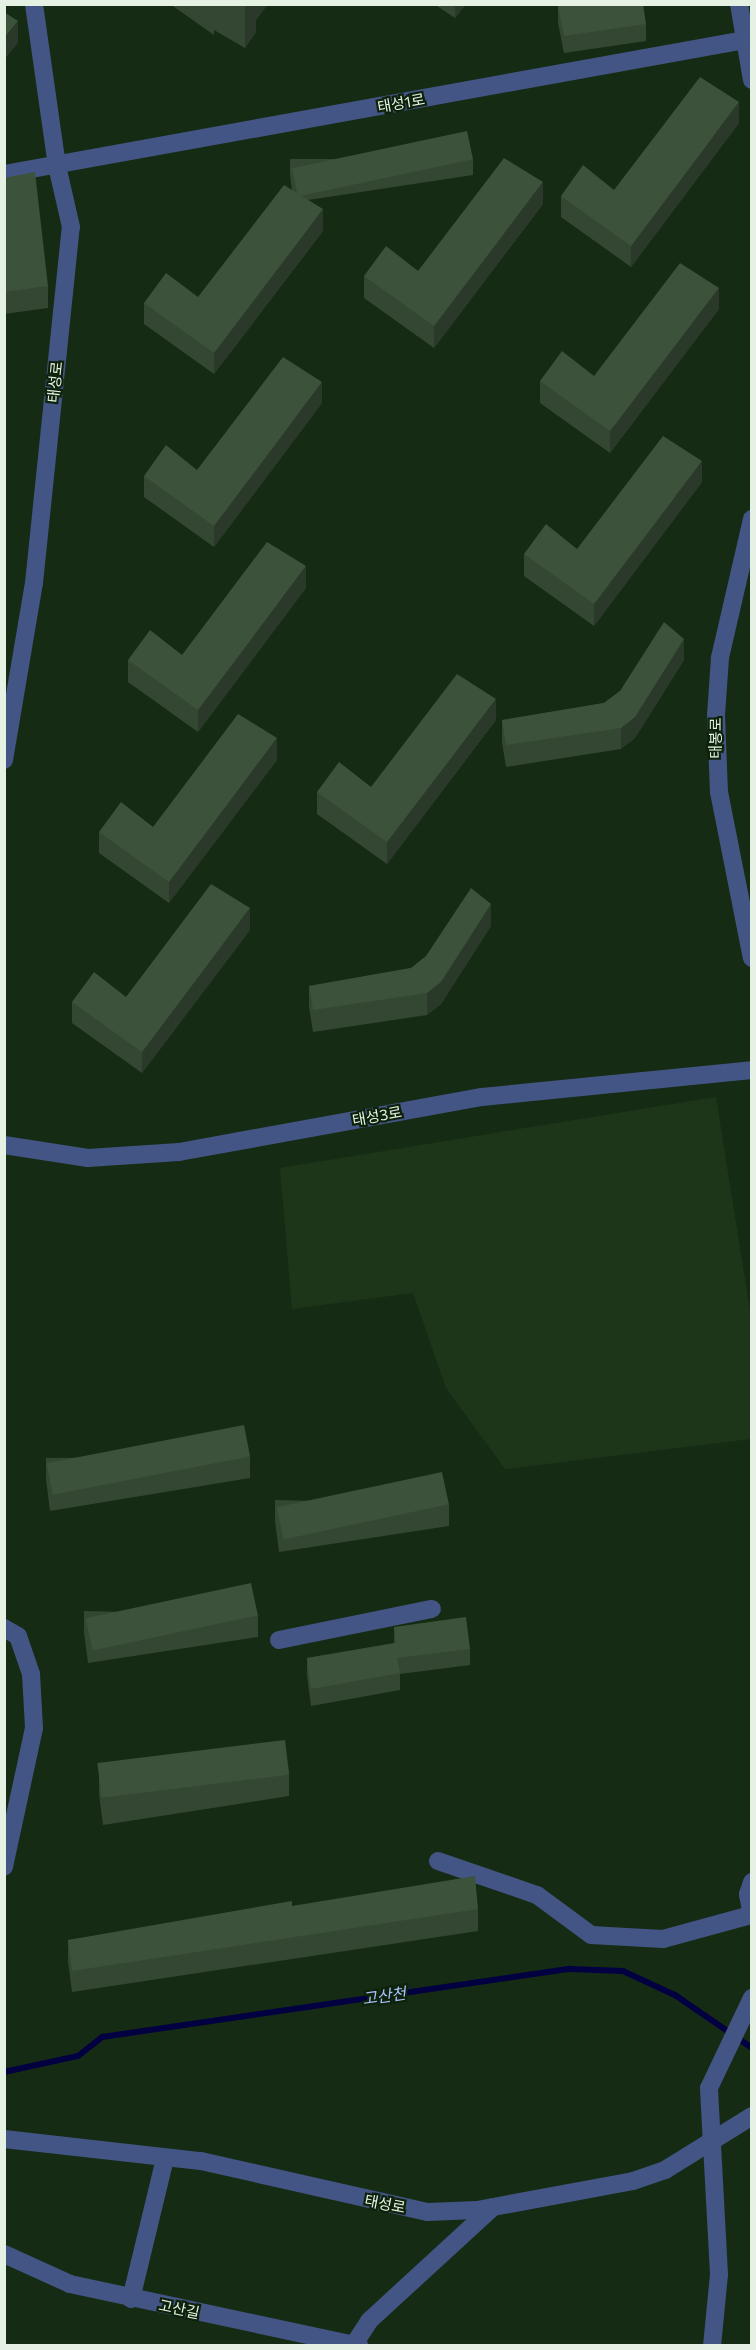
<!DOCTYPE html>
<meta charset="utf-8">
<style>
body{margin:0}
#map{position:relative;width:756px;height:2350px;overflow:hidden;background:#162b14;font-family:Commissioner,"Noto Sans KR",sans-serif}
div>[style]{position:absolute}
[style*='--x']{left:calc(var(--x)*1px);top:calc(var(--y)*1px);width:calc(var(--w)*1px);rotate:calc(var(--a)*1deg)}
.built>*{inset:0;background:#1d361a}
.stream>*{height:6px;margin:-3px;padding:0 3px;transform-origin:3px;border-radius:3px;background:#020041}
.minor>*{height:18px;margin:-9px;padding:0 9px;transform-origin:9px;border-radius:9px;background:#425584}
.wall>*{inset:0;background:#344732}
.shaded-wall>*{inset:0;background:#2a3929}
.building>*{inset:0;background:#3c523a;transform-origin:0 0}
span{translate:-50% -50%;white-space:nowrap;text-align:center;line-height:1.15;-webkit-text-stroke:4.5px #0d210b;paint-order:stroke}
.street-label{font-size:15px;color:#e5f2e3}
.water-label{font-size:16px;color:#a7c0fb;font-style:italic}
.frame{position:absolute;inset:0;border:6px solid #e5f2e3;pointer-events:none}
</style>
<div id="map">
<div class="built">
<i style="clip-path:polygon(716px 1097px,751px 1317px,751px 1439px,505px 1469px,446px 1388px,413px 1293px,292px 1309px,280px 1168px)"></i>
</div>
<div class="stream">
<i style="--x:4;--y:2072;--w:76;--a:-12.2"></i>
<i style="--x:78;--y:2056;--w:31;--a:-38"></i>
<i style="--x:102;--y:2037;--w:473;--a:-8.3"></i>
<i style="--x:570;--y:1969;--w:53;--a:2.2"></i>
<i style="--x:623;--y:1971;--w:57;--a:24.8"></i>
<i style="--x:675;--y:1995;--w:93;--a:34.5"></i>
</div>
<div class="minor">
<i style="--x:739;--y:4;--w:77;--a:80.3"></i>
<i style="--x:4;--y:174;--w:752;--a:-10.26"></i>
<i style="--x:752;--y:519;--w:143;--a:103"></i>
<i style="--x:720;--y:658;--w:57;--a:94"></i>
<i style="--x:716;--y:715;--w:77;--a:87.8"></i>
<i style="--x:719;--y:792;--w:169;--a:78.8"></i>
<i style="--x:4;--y:760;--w:180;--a:-80.4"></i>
<i style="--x:34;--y:583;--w:358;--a:-84.1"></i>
<i style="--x:71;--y:227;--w:63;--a:-102.9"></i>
<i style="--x:57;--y:166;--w:164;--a:-98.1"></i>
<i style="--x:4;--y:1145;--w:85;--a:8.8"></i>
<i style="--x:88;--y:1158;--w:91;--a:-3.8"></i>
<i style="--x:179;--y:1152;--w:308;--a:-10.3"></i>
<i style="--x:482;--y:1097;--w:271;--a:-5.7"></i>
<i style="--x:4;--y:1628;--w:16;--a:30"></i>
<i style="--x:18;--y:1636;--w:40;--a:71.1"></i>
<i style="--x:31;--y:1674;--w:54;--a:86.8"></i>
<i style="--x:34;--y:1728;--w:142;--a:102.2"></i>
<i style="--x:279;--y:1640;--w:156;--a:-11.5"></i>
<i style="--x:438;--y:1861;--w:105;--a:19"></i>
<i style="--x:537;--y:1895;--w:67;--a:36.5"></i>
<i style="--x:591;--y:1935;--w:72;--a:3.2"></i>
<i style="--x:663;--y:1939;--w:91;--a:-15.3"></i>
<i style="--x:752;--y:1882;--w:13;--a:108"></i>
<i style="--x:748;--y:1894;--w:22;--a:80"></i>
<i style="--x:4;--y:2139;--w:198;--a:6.4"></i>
<i style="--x:201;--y:2161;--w:232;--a:12.7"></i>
<i style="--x:427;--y:2212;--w:50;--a:-2.3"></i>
<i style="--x:477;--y:2210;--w:159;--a:-10.5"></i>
<i style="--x:633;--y:2181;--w:34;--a:-19"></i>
<i style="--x:665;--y:2170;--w:102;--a:-31.8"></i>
<i style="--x:4;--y:2254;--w:72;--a:24.4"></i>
<i style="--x:70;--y:2284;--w:296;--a:12.1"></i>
<i style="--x:131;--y:2299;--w:145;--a:-76.4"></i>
<i style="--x:353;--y:2346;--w:30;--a:-57"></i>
<i style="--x:369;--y:2321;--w:168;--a:-42.6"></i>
<i style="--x:712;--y:2346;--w:72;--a:-84.4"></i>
<i style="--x:719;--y:2274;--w:186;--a:-93.1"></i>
<i style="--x:709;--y:2088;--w:100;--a:-64.5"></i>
</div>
<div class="wall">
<i style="clip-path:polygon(170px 4px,268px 4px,256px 20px,256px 32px,245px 48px,214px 30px,214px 35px)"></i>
<i style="clip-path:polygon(434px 4px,466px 4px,455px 18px)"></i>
<i style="clip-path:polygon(558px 6px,646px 24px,646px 41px,564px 53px,558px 23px)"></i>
<i style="clip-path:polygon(739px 123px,631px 267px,561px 217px,561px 196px,614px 190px)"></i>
<i style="clip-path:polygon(290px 159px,473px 159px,473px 175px,308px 200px,323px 231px,214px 374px,144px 324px,144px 303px,198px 297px,292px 190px,290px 176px)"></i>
<i style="clip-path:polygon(4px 178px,48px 286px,48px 308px,4px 314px)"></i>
<i style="clip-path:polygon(543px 204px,434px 348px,364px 298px,364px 276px,418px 271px)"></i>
<i style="clip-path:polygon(719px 309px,610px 453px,540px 403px,540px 381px,594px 376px)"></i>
<i style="clip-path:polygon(322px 403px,214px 547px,144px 497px,144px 476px,197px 470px)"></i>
<i style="clip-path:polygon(702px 482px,594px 626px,524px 576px,524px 554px,577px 549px)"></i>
<i style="clip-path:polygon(306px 588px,198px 732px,128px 682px,128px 660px,182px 655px)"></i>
<i style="clip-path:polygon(684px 660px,635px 738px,621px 749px,506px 767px,502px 742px,502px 720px,604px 703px,620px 691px)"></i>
<i style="clip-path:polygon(496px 720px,387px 864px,317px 814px,317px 792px,371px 787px)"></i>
<i style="clip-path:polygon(277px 760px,169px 903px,99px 853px,99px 832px,153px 827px)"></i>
<i style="clip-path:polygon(491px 926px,441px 1004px,427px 1015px,313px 1032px,309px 1007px,309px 986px,411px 968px)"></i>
<i style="clip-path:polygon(250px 930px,142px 1073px,72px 1023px,72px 1002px,126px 997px)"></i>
<i style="clip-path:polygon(250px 1456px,250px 1478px,50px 1511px,46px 1479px,46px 1458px)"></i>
<i style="clip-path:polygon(275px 1500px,449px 1504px,449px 1526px,279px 1552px,275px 1521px)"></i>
<i style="clip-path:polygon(84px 1611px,258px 1615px,258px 1637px,88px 1663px,84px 1632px)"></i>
<i style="clip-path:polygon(394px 1627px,470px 1649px,470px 1665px,400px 1674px,400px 1690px,311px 1706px,307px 1675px,307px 1658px,394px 1643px)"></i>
<i style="clip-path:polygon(99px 1772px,289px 1775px,289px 1796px,103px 1825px,99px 1794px)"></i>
<i style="clip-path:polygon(292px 1906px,478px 1909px,478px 1931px,72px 1992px,68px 1961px,68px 1940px)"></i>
</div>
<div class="shaded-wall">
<i style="clip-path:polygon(245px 4px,268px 4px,256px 20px,256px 32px,245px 48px)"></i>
<i style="clip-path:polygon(455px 4px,466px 4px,455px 18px)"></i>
<i style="clip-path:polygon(18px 21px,18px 43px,4px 60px,4px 38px)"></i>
<i style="clip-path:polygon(739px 102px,739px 123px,631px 267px,631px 246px)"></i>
<i style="clip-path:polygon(543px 182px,543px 204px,434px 348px,434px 326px)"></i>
<i style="clip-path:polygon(323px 209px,323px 231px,214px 374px,214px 353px)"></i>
<i style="clip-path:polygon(719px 288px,719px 309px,610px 453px,610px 431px)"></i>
<i style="clip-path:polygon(322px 382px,322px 403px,214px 547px,214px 526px)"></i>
<i style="clip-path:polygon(702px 461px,702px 482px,594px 626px,594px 604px)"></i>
<i style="clip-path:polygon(306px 566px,306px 588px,198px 732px,198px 710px)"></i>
<i style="clip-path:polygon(684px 639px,684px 660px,635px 738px,621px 749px,621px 728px)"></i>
<i style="clip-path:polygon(496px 699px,496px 720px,387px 864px,387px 842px)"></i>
<i style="clip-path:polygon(277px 738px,277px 760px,169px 903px,169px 882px)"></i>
<i style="clip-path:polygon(491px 904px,491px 926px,441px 1004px,427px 1015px,427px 993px)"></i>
<i style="clip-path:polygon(250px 908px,250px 930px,142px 1073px,142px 1052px)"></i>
</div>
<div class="building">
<i style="clip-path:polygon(566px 4px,643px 4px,646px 24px,564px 36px,558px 6px)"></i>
<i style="clip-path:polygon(4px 12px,18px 21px,4px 38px)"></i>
<i style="clip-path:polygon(700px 77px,739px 102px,631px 246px,561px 196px,583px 165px,614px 190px)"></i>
<i style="left:467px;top:131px;width:29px;height:179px;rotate:78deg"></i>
<i style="clip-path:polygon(504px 158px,543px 182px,434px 326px,364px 276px,386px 246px,418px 271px)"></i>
<i style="clip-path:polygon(35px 172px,48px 286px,4px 292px,4px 178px)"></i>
<i style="clip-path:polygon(284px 185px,323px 209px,214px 353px,144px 303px,166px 273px,198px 297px)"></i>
<i style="clip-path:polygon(680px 263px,719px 288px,610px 431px,540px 381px,562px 351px,594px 376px)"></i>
<i style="clip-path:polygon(283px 357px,322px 382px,214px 526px,144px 476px,166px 445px,197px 470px)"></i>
<i style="clip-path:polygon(663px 436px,702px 461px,594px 604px,524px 554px,546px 524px,577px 549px)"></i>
<i style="clip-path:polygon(267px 542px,306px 566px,198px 710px,128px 660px,150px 630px,182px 655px)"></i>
<i style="clip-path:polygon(664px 622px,684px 639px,635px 717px,621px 728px,506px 745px,502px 720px,604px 703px,620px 691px)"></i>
<i style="clip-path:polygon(457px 674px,496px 699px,387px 842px,317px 792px,339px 762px,371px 787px)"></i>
<i style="clip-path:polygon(238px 714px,277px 738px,169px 882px,99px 832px,121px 802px,153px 827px)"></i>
<i style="clip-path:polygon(211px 884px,250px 908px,142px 1052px,72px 1002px,94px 972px,126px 997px)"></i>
<i style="clip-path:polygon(471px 888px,491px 904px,441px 982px,427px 993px,313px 1010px,309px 986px,411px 968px,426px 956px)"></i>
<i style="left:244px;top:1425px;width:32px;height:201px;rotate:79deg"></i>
<i style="left:442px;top:1472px;width:33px;height:169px;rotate:78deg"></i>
<i style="left:251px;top:1583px;width:33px;height:169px;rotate:78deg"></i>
<i style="clip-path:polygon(466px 1617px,470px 1649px,397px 1658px,400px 1673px,311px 1689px,307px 1658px,396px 1643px,394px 1627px)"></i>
<i style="left:285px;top:1740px;width:35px;height:189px;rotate:83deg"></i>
<i style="clip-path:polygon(475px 1876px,478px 1909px,72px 1971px,68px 1940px,292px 1901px,292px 1906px)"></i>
</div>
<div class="street-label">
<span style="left:401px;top:103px;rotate:-10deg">태성1로</span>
<span style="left:55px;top:382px;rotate:-84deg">태성로</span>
<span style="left:716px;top:738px;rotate:-90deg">태봉로</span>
<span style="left:377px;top:1116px;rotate:-10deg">태성3로</span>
<span style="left:385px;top:2204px;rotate:11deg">태성로</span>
<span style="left:179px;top:2309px;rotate:12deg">고산길</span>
</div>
<div class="water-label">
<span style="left:384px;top:1996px;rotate:-8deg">고산천</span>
</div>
<div class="frame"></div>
</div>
